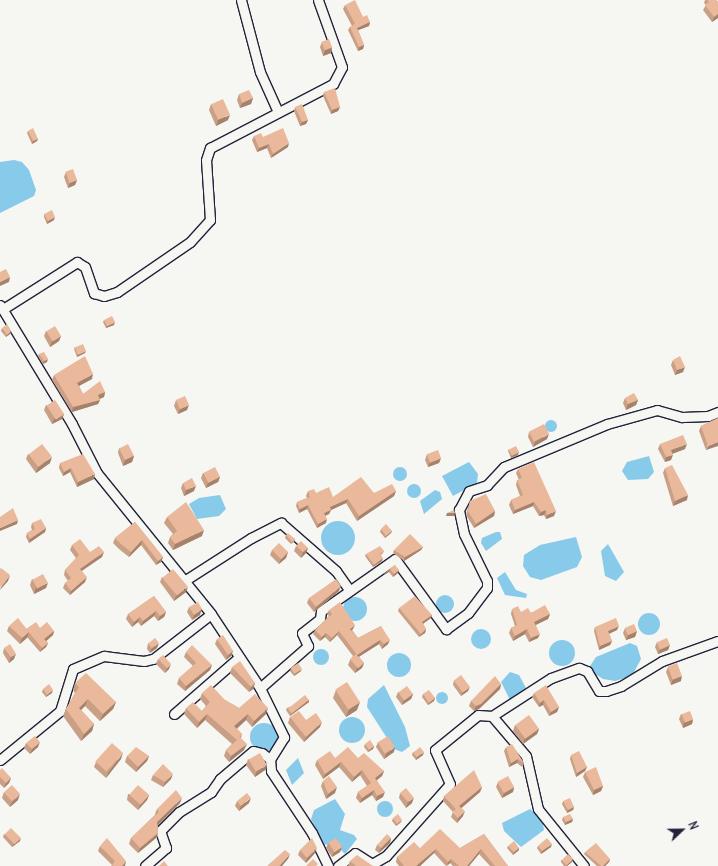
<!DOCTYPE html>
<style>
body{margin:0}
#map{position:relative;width:718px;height:866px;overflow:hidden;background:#f6f6f2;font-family:Delius,sans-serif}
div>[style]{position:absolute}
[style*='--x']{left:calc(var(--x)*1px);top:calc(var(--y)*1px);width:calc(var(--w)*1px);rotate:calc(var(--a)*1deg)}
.water>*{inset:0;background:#88cae9}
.round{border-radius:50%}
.roads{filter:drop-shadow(1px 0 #22223b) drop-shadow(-1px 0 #22223b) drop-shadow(0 1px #22223b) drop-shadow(0 -1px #22223b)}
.street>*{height:9px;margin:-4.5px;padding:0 4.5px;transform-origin:4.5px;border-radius:4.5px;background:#f6f6f2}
.wall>*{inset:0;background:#c99f85}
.shaded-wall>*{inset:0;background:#a4826c}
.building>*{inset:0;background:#eab99b;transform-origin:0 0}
span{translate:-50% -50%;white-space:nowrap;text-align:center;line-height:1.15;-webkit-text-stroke:4px #f6f6f2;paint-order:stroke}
.north{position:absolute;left:662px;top:810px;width:40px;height:40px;-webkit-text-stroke:3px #f6f6f2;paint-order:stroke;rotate:68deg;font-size:11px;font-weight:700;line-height:16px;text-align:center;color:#22223b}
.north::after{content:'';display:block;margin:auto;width:14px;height:18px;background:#22223b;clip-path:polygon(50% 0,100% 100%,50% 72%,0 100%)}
</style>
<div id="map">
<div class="water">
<i style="clip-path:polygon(14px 160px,22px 162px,29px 170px,36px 190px,34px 196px,0 213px,0 162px)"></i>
<i class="round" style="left:545px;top:420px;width:12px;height:12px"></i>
<i style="clip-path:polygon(649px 456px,654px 472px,648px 479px,628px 480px,622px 471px,627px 462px)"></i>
<i style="clip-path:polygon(469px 462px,478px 474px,477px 483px,453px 496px,442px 476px)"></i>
<i class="round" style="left:393px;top:467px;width:14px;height:14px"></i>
<i class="round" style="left:407px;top:484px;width:14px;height:14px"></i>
<i style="clip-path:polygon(435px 490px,440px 492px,442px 499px,424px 514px,420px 501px)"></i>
<i style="clip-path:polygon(220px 495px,226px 509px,219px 516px,197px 519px,189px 504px,199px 498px)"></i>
<i class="round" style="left:321px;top:521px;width:34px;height:34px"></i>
<i style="clip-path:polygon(496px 532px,500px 532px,502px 539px,486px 551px,481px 543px,482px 538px)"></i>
<i style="clip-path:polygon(576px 537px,582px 557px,577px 567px,541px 580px,530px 577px,523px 566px,524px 555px,540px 545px)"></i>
<i style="clip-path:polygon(608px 544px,624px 572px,616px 581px,605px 576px,601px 551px)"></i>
<i style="clip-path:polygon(505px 572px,516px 590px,527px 594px,526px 598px,505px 595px,497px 578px)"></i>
<i class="round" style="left:436px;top:595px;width:18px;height:18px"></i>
<i class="round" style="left:343px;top:597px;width:24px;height:24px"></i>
<i class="round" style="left:638px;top:613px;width:22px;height:22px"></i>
<i class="round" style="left:471px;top:629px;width:20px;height:20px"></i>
<i class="round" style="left:549px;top:640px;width:26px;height:26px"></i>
<i style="clip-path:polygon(630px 643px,637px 646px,641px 659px,632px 676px,615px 681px,603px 679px,592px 672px,590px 666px,596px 657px)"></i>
<i class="round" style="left:313px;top:649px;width:16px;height:16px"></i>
<i class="round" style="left:387px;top:653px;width:24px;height:24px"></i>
<i style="clip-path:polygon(510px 672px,519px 675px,526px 688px,510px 700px,501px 682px)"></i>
<i style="clip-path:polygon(384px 685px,405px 727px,410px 746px,402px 752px,394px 749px,367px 707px,368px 699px)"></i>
<i class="round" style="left:436px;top:692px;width:12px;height:12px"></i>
<i class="round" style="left:339px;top:717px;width:26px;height:26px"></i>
<i class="round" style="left:250px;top:723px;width:28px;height:28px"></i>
<i style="clip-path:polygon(298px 758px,304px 773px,292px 785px,286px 770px)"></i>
<i style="clip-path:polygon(335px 799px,345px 814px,340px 830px,354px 835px,357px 839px,345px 854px,334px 843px,324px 845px,311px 819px,314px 810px)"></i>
<i class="round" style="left:377px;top:801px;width:16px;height:16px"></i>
<i style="clip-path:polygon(530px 809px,542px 818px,544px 830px,521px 847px,504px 831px,502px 823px)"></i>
</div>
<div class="roads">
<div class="street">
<i style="--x:241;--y:0;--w:74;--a:75.2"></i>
<i style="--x:260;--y:72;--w:44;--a:65.8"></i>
<i style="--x:0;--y:305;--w:139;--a:58.8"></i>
<i style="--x:72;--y:424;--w:55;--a:63"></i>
<i style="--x:97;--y:473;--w:181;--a:51"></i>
<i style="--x:211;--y:614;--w:89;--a:56.5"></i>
<i style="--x:260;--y:688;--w:55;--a:63.9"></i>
<i style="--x:284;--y:737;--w:26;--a:122"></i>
<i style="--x:270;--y:759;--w:12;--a:85"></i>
<i style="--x:271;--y:771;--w:74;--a:56.5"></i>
<i style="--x:312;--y:833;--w:37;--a:64"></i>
<i style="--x:3;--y:309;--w:88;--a:-32.4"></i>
<i style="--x:77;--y:262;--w:9;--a:32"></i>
<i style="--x:85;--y:267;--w:28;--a:71"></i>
<i style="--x:94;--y:293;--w:10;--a:17"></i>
<i style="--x:104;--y:296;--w:14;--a:-17"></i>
<i style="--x:117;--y:292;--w:88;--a:-34.4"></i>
<i style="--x:190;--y:242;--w:30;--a:-48"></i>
<i style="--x:210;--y:220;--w:60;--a:-93.8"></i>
<i style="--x:206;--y:160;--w:13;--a:-72"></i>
<i style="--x:210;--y:148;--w:139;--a:-27.5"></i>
<i style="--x:333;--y:84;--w:19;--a:-62"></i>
<i style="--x:342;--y:67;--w:71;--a:-109.7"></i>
<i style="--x:184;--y:581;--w:80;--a:-32.7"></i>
<i style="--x:251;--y:538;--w:34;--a:-27"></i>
<i style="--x:281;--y:523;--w:73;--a:41.1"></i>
<i style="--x:336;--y:571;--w:24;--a:55"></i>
<i style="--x:260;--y:688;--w:64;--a:-41.2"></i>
<i style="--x:308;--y:646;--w:14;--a:-115"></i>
<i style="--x:302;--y:633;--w:23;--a:-38"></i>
<i style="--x:320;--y:619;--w:8;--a:-83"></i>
<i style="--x:321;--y:611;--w:90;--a:-35.1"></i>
<i style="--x:395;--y:559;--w:87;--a:53.9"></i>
<i style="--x:446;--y:629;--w:27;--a:-36"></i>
<i style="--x:468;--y:613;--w:31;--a:-53"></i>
<i style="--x:487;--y:588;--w:7;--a:-90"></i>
<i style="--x:487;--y:581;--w:52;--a:-116.1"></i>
<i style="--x:464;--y:534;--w:25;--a:-102"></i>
<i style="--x:459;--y:510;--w:21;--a:-62"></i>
<i style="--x:469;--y:491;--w:19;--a:-18"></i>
<i style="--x:487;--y:485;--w:25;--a:-47"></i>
<i style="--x:504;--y:467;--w:112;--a:-22.7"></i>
<i style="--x:607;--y:424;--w:52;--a:-15.6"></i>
<i style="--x:657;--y:410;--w:26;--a:16"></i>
<i style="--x:682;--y:417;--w:26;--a:-2"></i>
<i style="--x:708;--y:416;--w:11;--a:-22"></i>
<i style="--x:174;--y:714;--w:85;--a:-41.2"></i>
<i style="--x:492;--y:716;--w:52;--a:49.6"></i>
<i style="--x:526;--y:756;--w:54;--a:77.2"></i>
<i style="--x:538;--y:809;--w:73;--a:51.1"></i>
<i style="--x:0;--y:760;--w:77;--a:-39.2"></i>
<i style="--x:60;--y:711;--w:44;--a:-72.8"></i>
<i style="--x:73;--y:669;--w:34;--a:-23"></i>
<i style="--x:104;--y:656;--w:40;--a:7.1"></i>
<i style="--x:144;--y:661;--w:9;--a:-13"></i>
<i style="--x:153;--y:659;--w:73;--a:-37.8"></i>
<i style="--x:145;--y:866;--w:28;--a:-41"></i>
<i style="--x:166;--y:848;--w:18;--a:-109"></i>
<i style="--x:160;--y:831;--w:27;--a:-45"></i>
<i style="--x:179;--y:812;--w:38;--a:-32"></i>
<i style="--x:211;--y:792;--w:16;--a:-55"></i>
<i style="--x:220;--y:779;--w:43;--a:-40.3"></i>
<i style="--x:253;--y:751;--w:9;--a:13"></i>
<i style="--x:262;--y:753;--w:10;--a:37"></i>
<i style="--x:338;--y:866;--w:21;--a:-37"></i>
<i style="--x:355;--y:853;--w:20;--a:33"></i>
<i style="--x:372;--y:864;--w:16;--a:-30"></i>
<i style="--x:386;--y:856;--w:96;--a:-48.4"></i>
<i style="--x:450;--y:784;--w:37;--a:-114"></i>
<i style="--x:435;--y:750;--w:55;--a:-39.1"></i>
<i style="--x:478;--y:715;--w:14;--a:4"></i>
<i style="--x:492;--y:716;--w:70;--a:-32.8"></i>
<i style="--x:551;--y:678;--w:30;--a:-20"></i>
<i style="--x:579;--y:668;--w:9;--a:21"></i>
<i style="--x:587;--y:671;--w:23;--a:59"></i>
<i style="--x:599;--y:691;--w:7;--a:0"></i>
<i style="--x:606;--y:691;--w:16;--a:-18"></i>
<i style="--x:621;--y:686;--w:48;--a:-31.4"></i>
<i style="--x:662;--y:661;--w:59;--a:-19.7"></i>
</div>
</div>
<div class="wall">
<i style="clip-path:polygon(705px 0,716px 0,718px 2px,718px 18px,712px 22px,703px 10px,706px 5px,704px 3px)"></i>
<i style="clip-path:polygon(345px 5px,363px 17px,370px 22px,369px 26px,358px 30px,364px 45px,363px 49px,358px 51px,348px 30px,350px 27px,352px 26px,343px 9px)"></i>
<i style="clip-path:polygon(322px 42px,332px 47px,331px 53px,323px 56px,320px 47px)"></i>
<i style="clip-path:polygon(324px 92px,340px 107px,338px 111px,331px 114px,323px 96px)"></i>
<i style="clip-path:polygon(239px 94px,253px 98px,251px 104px,240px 108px,237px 100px)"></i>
<i style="clip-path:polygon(211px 104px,228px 120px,216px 126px,209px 110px)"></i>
<i style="clip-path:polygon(295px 107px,308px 120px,306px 124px,300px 126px,294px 111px)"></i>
<i style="clip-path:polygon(28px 131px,38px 139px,37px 141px,32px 144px,27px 133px)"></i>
<i style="clip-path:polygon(254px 136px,263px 137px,288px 147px,271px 158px,267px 148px,257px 152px,252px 140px)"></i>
<i style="clip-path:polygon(66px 172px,77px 180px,75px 185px,68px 188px,64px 177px)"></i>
<i style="clip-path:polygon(44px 214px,54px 220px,47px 224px,44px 217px)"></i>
<i style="clip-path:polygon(104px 320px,114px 325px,106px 328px,103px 322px)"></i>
<i style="clip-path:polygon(2px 328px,10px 334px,6px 337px,1px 331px)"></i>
<i style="clip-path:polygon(46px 331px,61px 336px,59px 341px,50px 347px,44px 336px)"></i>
<i style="clip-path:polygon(75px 347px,85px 353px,77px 357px,74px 349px)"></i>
<i style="clip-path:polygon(39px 354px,47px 362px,43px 364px,38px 356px)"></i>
<i style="clip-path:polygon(673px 360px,683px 372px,675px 375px,671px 365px)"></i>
<i style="clip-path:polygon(54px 375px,92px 379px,79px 386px,83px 394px,105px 392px,104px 397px,100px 399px,100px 400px,98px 404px,72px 412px,52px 380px)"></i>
<i style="clip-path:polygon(625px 398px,638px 400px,636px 405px,626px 410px,623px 403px)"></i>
<i style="clip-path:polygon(176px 400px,187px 410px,178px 414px,174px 406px)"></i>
<i style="clip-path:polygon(46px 405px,64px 414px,62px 419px,52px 424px,44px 410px)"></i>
<i style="clip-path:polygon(718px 418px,706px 450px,699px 431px,701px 426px)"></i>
<i style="clip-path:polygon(529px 432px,547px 439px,533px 447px,528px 437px)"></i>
<i style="clip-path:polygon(660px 444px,685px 449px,672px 454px,671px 460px,665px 462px,658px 449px)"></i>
<i style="clip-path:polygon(119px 448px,134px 456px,132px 462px,123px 466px,118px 453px)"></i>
<i style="clip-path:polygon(509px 449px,518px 455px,511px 458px,508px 451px)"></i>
<i style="clip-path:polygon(28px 454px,50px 463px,36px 473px,26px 459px)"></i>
<i style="clip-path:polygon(427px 454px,441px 458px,439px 463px,428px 467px,425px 460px)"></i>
<i style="clip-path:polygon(60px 463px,94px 479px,77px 487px,70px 472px,63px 476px,59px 468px)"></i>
<i style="clip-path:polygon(665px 468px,687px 500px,673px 506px,663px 473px)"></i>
<i style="clip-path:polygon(518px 469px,554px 516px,546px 519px,544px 515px,539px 516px,533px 506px,513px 514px,509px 505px,511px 500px,520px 496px,516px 485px,517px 480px,519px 480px,516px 473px)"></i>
<i style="clip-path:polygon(203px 473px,220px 477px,218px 482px,206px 488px,201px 478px)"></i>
<i style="clip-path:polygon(183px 483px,194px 491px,184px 496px,181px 488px)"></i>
<i style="clip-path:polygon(308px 491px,333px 497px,396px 491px,394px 496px,357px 521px,346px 503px,331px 510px,329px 514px,325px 516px,326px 523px,317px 528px,307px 509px,299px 513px,296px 506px,297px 502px,307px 498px,306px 496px)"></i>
<i style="clip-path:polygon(470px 501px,495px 511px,494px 516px,474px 528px,466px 515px)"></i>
<i style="clip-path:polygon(167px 517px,202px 536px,173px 550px,168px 543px,170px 537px,173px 534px,164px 523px)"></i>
<i style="clip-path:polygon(135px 522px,163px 557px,161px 562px,156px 565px,141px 545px,129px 557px,119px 549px,113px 543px,115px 538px)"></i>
<i style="clip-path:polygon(32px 523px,46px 528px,45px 532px,29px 543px,26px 537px,27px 533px,32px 530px,31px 527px)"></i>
<i style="clip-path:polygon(381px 529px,392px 531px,391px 533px,385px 538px,380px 532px)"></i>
<i style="clip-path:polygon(286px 535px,295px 539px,294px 542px,291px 544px,285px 538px)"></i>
<i style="clip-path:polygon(72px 545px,102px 557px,82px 571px,85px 582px,70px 595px,63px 588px,65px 583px,68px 581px,64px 575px,65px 570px,76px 558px,70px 550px)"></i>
<i style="clip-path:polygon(296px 546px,308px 548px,306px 553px,301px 558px,294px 551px)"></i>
<i style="clip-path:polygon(423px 547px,421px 550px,404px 561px,393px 553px,394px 550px)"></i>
<i style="clip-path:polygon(272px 550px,288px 552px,286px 558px,279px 564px,270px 555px)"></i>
<i style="clip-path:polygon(384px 551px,383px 553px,381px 555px,382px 561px,373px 567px,365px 556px,366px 554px)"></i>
<i style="clip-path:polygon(395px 565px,398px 573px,393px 577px,389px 572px,384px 575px,385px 573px)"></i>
<i style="clip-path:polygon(162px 577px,186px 592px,174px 601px,160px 582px)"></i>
<i style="clip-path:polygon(32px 579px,46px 588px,34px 594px,30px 585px)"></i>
<i style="clip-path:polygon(339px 591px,314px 612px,307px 603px,309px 598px)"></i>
<i style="clip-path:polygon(154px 596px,166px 612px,164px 617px,158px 621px,154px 616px,141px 626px,138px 622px,132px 627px,126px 619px,128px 614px)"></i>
<i style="clip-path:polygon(189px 607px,200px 615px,192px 620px,187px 612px)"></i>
<i style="clip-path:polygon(399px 608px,432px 615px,431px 618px,423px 624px,426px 629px,425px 633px,419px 637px,398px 611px)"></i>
<i style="clip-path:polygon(512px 609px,521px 612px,550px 614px,548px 619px,536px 625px,538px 638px,529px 642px,525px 634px,513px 641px,509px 633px,511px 628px,515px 626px,511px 614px)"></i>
<i style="clip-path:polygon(329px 610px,353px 629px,352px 630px,358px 638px,381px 626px,388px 644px,382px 649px,379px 644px,359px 657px,364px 663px,362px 668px,355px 673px,348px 665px,350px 660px,353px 656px,337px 635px,330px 642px,325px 637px,320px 641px,313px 634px,315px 630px,329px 616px,327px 614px)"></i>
<i style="clip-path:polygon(9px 626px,26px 629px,40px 628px,54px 631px,53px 635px,46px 641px,48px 643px,46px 647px,40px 652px,27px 637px,20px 644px,7px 631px)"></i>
<i style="clip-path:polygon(595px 627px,617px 630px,609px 634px,612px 641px,610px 645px,599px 650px,594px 631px)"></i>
<i style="clip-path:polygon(625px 628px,637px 631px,635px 637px,626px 640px,623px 633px)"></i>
<i style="clip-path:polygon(217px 639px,233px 651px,231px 656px,226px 660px,215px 644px)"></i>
<i style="clip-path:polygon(657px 642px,670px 645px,668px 650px,658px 654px,655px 647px)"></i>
<i style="clip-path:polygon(148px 643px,157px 648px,150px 653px,147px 649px)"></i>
<i style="clip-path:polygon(4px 648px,14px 659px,9px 663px,3px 653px)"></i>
<i style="clip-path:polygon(186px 652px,212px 665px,210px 670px,185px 691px,177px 684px,179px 678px,193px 666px,184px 657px)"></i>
<i style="clip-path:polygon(158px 659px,169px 669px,165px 673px,156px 664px)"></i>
<i style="clip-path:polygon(232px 667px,255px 683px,253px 689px,249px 692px,230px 673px)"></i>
<i style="clip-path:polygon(668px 667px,681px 681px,671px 685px,666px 672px)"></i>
<i style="clip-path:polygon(291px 668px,301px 671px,294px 676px,290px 671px)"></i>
<i style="clip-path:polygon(454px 680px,468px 691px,461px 696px,453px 685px)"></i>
<i style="clip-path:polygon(75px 683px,116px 702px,113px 709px,100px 721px,85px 706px,81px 710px,94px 724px,92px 731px,81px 741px,63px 716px,66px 709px,75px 693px,73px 690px)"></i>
<i style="clip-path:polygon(501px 684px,500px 689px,479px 709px,474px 711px,469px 706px,471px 701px)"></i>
<i style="clip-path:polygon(43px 689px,52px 693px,46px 697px,42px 692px)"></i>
<i style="clip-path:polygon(336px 690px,357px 710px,346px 717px,333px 698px)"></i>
<i style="clip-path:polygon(398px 692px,413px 694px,411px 699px,402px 705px,396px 697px)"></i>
<i style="clip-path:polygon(202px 693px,225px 700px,239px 708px,266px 714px,252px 727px,246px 720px,237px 729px,242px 734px,241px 738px,244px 750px,229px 762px,224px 756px,226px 750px,232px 744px,205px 720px,197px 728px,184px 714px,186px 708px,202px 711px,206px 706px,200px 699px)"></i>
<i style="clip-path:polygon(534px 693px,559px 707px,557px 712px,549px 716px,543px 705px,539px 707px,532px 697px)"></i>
<i style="clip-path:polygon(423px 694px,435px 698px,434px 701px,428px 705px,422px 697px)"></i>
<i style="clip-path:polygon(309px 700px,309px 702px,290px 716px,286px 710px,287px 708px)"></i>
<i style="clip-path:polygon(681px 714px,693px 719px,692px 724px,683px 728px,679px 719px)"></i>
<i style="clip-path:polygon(290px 717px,306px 720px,320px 727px,304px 742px,288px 723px)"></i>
<i style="clip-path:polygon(515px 725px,539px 729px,537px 734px,523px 744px,513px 731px)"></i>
<i style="clip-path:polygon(378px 742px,394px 752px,384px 759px,376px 747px)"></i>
<i style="clip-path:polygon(26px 743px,38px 747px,30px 754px,24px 748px)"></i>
<i style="clip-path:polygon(365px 744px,374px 746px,373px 749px,368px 752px,364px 747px)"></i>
<i style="clip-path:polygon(506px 747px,524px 763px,522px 767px,517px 763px,509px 767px,504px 751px)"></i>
<i style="clip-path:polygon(413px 752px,423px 755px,416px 760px,412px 755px)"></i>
<i style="clip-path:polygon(571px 755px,587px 767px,585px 771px,576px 777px,570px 759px)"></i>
<i style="clip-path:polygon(127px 756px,149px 756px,147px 761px,136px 772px,125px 762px)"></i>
<i style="clip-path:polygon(335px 758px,358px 758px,384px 771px,382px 776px,377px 780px,383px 797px,376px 801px,372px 795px,360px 803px,356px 798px,358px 792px,367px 786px,360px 775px,352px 782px,339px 767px,323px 779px,315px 765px,317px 760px)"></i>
<i style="clip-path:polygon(121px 759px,106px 778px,94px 767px,96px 762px)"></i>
<i style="clip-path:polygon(248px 759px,265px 770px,255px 777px,246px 765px)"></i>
<i style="clip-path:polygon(0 770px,11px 778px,9px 783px,4px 788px,0 784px)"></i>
<i style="clip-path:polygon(585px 772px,603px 786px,601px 791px,593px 795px,583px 777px)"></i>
<i style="clip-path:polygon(153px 775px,171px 779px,163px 787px,151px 780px)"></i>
<i style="clip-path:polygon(323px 781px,335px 793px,326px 799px,321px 786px)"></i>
<i style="clip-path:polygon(498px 782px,514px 787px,513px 792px,502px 798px,496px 787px)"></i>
<i style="clip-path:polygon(482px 787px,480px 792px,461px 808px,463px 816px,457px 823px,451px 817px,453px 812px,443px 801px,444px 796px)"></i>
<i style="clip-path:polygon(4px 792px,18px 800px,10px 807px,2px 798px)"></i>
<i style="clip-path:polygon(400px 793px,412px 803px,406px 808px,399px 798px)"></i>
<i style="clip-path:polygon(128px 794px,149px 795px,147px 800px,138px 810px,127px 800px)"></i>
<i style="clip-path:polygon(237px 801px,249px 803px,239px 811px,235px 806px)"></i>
<i style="clip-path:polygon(563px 801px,574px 807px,573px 810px,567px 813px,562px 804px)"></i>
<i style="clip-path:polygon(180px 803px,158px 825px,158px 833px,156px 838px,138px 853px,129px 844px,131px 838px,155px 815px,155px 814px,157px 809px)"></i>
<i style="clip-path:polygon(563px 817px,573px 819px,572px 822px,565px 825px,562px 820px)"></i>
<i style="clip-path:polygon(393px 818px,401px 822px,396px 826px,392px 821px)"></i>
<i style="clip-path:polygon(4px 834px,20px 841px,12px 847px,3px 837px)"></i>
<i style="clip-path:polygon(484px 834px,508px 866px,490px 866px,479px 854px,469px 866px,453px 866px,450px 863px,446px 866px,434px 853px,420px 866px,399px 866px,396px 862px,397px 857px,420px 848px,460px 848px)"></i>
<i style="clip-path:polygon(391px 838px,390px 843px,379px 853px,375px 850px,377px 845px)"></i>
<i style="clip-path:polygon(328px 843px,342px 847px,340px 852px,332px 857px,326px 848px)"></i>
<i style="clip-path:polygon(100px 846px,125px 866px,111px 866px,112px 865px,98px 851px)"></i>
<i style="clip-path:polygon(508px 846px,519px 848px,519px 850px,513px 855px,507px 848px)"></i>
<i style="clip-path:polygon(538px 846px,551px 847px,541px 854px,537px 848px)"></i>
<i style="clip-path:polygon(300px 850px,315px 853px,306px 863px,298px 855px)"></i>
<i style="clip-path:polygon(585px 852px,610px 859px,609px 862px,605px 866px,597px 866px,584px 854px)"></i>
<i style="clip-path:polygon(561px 860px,572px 862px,567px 866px,564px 866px,561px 862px)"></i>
<i style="clip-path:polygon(350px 861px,373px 866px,348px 866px)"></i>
</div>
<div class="shaded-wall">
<i style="clip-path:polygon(718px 14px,718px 18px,712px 22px,714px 17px)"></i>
<i style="clip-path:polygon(370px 22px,369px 26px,356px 31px,357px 28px)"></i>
<i style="clip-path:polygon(364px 45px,363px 49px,358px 51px,359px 47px)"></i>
<i style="clip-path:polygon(332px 47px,331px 53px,323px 56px,325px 50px)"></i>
<i style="clip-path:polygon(253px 98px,251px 104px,240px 108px,242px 103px)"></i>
<i style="clip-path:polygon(340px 107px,338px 111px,331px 114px,332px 110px)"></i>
<i style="clip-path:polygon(230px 115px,228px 120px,216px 126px,218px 120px)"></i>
<i style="clip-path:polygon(308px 120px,306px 124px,300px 126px,302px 122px)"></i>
<i style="clip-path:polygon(38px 139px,37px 141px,32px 144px,33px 141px)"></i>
<i style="clip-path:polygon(289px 143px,288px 147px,271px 158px,273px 154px)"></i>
<i style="clip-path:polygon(269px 144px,267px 148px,257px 152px,259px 148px)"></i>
<i style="clip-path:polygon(77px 180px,75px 185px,68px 188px,70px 183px)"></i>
<i style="clip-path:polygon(55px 217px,54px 220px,47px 224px,48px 221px)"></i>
<i style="clip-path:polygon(10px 277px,9px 282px,0 286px,0 282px)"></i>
<i style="clip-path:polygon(115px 322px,114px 325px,106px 328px,107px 326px)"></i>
<i style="clip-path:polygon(11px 331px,10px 334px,6px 337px,7px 335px)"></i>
<i style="clip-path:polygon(61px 336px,59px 341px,50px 347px,52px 341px)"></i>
<i style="clip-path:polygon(86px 351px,85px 353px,77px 357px,78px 354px)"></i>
<i style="clip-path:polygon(48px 359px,47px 362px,43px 364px,44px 361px)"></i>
<i style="clip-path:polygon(685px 367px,683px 372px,675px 375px,677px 370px)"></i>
<i style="clip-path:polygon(93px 374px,92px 379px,75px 388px,77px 383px)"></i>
<i style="clip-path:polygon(105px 392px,104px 397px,96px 400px,98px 395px)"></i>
<i style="clip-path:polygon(100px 400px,98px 404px,72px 412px,73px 407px)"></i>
<i style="clip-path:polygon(638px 400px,636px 405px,626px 410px,628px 404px)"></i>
<i style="clip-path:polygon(189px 405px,187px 410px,178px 414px,180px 409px)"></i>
<i style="clip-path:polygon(64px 414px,62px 419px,52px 424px,54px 419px)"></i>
<i style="clip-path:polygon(549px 434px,547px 439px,533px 447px,535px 442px)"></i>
<i style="clip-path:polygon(718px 442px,718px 446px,706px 450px,708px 446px)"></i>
<i style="clip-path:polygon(687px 444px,685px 449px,669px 455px,671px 450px)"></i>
<i style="clip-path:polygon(519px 452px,518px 455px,511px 458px,512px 455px)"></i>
<i style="clip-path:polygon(673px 455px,671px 460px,665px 462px,666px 457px)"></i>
<i style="clip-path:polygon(134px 456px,132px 462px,123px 466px,125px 460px)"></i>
<i style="clip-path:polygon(52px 457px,50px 463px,36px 473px,38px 467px)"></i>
<i style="clip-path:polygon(441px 458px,439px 463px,428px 467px,430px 462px)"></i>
<i style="clip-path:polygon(71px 468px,70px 472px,63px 476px,64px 472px)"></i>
<i style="clip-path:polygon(95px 474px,94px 479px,77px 487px,78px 482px)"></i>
<i style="clip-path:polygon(220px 477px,218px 482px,206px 488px,208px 483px)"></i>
<i style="clip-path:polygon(196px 486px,194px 491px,184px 496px,186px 490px)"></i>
<i style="clip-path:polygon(396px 491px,394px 496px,357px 521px,359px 516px)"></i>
<i style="clip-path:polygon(688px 495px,687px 500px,673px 506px,675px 501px)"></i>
<i style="clip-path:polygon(348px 499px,346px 503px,331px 510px,329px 514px,322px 517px,324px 513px,330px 507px)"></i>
<i style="clip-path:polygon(534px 502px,533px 506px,513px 514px,515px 510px)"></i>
<i style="clip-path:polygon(308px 505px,307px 509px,299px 513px,300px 509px)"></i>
<i style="clip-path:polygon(546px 510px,544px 515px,539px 516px,541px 512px)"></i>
<i style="clip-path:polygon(495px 511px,494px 516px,474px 528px,476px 524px)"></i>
<i style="clip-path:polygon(556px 511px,554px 516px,546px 519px,547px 515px)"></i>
<i style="clip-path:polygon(447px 513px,455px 513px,454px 516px,446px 516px)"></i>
<i style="clip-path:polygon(327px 519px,326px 523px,317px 528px,318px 524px)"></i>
<i style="clip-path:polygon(18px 520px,17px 524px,0 531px,0 528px)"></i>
<i style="clip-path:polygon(46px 528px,45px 532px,29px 543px,30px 539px)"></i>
<i style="clip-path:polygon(204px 530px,202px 536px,173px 550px,175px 544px)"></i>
<i style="clip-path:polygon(392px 531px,391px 533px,385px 538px,386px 536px)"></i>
<i style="clip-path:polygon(142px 540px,141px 545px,129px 557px,131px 552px)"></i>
<i style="clip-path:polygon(423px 547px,421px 550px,404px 561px,405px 557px)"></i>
<i style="clip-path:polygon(308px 548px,306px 553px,301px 558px,303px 552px)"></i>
<i style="clip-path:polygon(104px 552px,102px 557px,78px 573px,80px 569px)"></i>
<i style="clip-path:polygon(288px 552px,286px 558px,279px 564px,281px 559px)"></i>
<i style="clip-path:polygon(163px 557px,161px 562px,156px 565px,158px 561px)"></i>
<i style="clip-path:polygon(383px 558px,382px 561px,373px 567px,374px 565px)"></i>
<i style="clip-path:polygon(390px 569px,389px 572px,384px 575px,385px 573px)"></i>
<i style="clip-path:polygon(399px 570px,398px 573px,393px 577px,394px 574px)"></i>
<i style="clip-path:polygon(10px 575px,8px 581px,0 590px,1px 587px)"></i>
<i style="clip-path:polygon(87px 577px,85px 582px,70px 595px,71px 591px)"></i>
<i style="clip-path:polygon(48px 583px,46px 588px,34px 594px,36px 588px)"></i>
<i style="clip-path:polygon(341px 586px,339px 591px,314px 612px,316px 607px)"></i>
<i style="clip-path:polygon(188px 587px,186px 592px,174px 601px,176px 596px)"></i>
<i style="clip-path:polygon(202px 609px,200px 615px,192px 620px,194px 615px)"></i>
<i style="clip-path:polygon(156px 611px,154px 616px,141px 626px,143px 621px)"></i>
<i style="clip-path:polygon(166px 612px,164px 617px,158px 621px,160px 616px)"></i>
<i style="clip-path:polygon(550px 614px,548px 619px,533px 626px,534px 622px)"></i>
<i style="clip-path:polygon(432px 615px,431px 618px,421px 625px,422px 622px)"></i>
<i style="clip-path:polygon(140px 617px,138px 622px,132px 627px,134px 622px)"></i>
<i style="clip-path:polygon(355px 625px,353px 629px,349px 633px,350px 629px)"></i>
<i style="clip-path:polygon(619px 626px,617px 630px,606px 635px,608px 631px)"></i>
<i style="clip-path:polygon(426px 629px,425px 633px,419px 637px,421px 634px)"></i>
<i style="clip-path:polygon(527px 629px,525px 634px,513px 641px,515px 636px)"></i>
<i style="clip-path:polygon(54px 631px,53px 635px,43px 644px,44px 639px)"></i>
<i style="clip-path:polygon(339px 631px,337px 635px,330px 642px,332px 638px)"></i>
<i style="clip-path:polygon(637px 631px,635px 637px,626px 640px,628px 635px)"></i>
<i style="clip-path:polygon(29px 632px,27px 638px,20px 644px,22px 638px)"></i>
<i style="clip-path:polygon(326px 633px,325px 637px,320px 641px,322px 637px)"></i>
<i style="clip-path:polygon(540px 634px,538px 638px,529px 642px,531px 638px)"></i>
<i style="clip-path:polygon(380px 640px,379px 644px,355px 659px,357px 655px)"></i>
<i style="clip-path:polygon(390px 640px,388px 644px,382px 649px,384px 644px)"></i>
<i style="clip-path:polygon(612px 641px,610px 645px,599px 650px,600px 646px)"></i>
<i style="clip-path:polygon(48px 643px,46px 647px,40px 652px,42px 648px)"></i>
<i style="clip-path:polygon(159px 643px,157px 648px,150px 653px,152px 648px)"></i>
<i style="clip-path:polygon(670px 645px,668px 650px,658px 654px,660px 649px)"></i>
<i style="clip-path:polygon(233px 651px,231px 656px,226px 660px,228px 655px)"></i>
<i style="clip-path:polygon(16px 654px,14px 659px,9px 663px,11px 657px)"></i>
<i style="clip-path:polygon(364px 663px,362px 668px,355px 673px,357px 668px)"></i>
<i style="clip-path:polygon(171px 664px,169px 669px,165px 673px,167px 668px)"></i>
<i style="clip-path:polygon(212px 665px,210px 670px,185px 691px,186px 686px)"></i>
<i style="clip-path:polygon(302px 669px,301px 671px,294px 676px,295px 674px)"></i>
<i style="clip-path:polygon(682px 676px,681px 681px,671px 685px,673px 679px)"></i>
<i style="clip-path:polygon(255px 683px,253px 689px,249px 692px,251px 687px)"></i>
<i style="clip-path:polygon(501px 684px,500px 689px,479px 709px,474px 711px,476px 706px)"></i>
<i style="clip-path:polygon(470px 687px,468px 691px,461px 696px,463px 692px)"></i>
<i style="clip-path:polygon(53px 690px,52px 693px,46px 697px,47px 695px)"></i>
<i style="clip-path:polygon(413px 694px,411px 699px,402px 705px,404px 700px)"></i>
<i style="clip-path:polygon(435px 698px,434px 701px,428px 705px,429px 703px)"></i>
<i style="clip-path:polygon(88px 699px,85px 706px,76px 715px,79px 708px)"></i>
<i style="clip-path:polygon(309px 700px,309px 702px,290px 716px,291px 714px)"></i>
<i style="clip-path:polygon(544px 700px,543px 705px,539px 707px,540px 703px)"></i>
<i style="clip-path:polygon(116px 702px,113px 709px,100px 721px,103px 714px)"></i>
<i style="clip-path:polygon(360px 702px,357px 710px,346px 717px,349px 709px)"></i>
<i style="clip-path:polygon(559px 707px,557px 712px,549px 716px,551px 712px)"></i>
<i style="clip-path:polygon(268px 708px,266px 714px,252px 727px,254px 721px)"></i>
<i style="clip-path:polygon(207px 714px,205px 720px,197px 728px,199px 722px)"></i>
<i style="clip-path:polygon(248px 714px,246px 720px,232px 732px,234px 726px)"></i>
<i style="clip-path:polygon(693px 719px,692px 724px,683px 728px,684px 722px)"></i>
<i style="clip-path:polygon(322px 722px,320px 727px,304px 742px,306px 737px)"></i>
<i style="clip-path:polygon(94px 724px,92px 731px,81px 741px,84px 734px)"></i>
<i style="clip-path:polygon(539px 729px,537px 734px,523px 744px,525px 738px)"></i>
<i style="clip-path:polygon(40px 742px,38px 747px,30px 754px,32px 749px)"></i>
<i style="clip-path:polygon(247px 744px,244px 750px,229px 762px,231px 756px)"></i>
<i style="clip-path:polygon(374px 746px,373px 749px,368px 752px,369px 750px)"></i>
<i style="clip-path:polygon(395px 747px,394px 752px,384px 759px,386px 754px)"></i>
<i style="clip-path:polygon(424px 752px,423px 755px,416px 760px,417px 757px)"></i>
<i style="clip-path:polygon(123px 753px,121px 759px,106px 778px,108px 773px)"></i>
<i style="clip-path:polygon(149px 756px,147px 761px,136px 772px,138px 767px)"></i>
<i style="clip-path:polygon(518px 759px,517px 763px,509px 767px,511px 763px)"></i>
<i style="clip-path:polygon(341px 762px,339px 767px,323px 779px,325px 774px)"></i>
<i style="clip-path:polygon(267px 765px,265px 770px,255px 777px,256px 772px)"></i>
<i style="clip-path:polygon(587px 767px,585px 771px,576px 777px,577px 773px)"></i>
<i style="clip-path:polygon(362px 770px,360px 775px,352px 782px,354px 777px)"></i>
<i style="clip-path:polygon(384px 771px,382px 776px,373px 783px,375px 778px)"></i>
<i style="clip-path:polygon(173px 774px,171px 779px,163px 787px,165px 782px)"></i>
<i style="clip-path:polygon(11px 778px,9px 783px,4px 788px,6px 783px)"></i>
<i style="clip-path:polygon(603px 786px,601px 791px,593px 795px,594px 790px)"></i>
<i style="clip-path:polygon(337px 787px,335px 793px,326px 799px,328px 794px)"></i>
<i style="clip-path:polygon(482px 787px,480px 792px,458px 811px,459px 806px)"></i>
<i style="clip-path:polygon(514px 787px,513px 792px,502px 798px,504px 793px)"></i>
<i style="clip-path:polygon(374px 790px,372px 795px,360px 803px,362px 798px)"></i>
<i style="clip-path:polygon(385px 792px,383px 797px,376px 801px,377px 796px)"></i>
<i style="clip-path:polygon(20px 794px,18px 800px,10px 807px,12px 802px)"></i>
<i style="clip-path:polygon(149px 795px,147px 800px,138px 810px,140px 805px)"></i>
<i style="clip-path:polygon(182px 798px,180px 803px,156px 827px,157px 822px)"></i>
<i style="clip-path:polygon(251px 798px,249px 803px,239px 811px,241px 806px)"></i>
<i style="clip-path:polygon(414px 798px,412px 803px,406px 808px,408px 802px)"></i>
<i style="clip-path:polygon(574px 807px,573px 810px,567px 813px,568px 810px)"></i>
<i style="clip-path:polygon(465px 811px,463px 816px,457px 823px,458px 818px)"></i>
<i style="clip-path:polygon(573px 819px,572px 822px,565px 825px,566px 822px)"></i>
<i style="clip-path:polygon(402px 820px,401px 822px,396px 826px,397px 824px)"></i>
<i style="clip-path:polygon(158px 833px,156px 838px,138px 853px,140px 848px)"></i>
<i style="clip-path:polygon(21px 838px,20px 841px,12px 847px,13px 845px)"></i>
<i style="clip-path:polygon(391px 838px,390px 843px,379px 853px,381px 848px)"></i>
<i style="clip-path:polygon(552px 844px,551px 847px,541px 854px,542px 851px)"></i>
<i style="clip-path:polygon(342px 847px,340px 852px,332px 857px,334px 852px)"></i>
<i style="clip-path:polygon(317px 848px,315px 853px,306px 863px,307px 858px)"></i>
<i style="clip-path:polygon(519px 848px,519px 850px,513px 855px,514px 852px)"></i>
<i style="clip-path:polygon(436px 849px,434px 853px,420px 866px,416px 866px)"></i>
<i style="clip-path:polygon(481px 849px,479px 854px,469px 866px,467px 866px)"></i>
<i style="clip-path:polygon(290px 854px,288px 859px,282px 866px,279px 866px)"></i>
<i style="clip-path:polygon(451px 859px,450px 863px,447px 866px,448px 862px)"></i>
<i style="clip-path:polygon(573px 859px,572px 862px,567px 866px,566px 866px)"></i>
<i style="clip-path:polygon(610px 859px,609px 862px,605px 866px,603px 866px)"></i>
<i style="clip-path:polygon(126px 861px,125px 866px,122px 866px)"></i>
</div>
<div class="building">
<i style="clip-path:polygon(355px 0,363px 17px,367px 15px,370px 22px,357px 28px,364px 45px,359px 47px,350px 27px,355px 24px,345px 5px)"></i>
<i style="clip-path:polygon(707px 0,716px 0,718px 2px,718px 14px,714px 17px,705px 5px,709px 2px)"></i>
<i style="left:329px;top:39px;width:9px;height:8px;rotate:69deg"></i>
<i style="clip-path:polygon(335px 88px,340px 107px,332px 110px,324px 92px)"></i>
<i style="clip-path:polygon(249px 90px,253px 98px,242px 103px,239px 94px)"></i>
<i style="left:223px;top:99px;width:17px;height:13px;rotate:66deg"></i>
<i style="clip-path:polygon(302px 104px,308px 120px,302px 122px,295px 107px)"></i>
<i style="clip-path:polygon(33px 128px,38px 139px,33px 141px,28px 131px)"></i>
<i style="clip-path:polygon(283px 128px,289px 143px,273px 154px,269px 144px,259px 148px,254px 136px,261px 133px,263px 137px)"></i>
<i style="left:73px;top:169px;width:12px;height:8px;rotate:70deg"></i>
<i style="clip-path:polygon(52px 210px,55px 217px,48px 221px,44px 214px)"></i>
<i style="clip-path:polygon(6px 269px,10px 277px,0 282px,0 272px)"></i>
<i style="left:112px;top:316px;width:7px;height:9px;rotate:63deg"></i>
<i style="clip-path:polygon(7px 324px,11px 331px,7px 335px,2px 328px)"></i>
<i style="left:55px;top:326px;width:12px;height:10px;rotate:59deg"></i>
<i style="left:83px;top:344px;width:8px;height:9px;rotate:67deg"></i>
<i style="clip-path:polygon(44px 352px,48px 359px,44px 361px,39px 354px)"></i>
<i style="clip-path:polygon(85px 356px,93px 374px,77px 383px,83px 394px,100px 381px,105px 392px,98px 395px,100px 400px,73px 407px,54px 375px)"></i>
<i style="clip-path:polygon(680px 356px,685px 367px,677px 370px,673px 360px)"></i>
<i style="clip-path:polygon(634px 393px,638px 400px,628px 404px,625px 398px)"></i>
<i style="left:185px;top:396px;width:10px;height:10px;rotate:66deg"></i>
<i style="left:55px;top:400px;width:17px;height:10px;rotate:57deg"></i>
<i style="clip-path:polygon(718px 418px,718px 442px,708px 446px,701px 426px)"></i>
<i style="left:544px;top:424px;width:11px;height:17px;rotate:63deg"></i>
<i style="clip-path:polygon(683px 435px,687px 444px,671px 450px,673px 455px,666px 457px,660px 444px)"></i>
<i style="left:42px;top:444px;width:16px;height:17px;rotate:52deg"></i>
<i style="left:128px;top:444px;width:13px;height:10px;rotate:63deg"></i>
<i style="left:516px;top:446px;width:7px;height:8px;rotate:63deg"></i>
<i style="left:438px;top:450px;width:9px;height:12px;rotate:69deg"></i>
<i style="clip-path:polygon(83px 454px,95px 474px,78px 482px,71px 468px,64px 472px,60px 463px)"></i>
<i style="clip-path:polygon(534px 462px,556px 511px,547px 515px,546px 510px,541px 512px,534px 502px,515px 510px,511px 500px,523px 495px,517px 480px,522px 478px,518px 469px)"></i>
<i style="clip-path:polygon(672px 465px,688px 495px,675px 501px,665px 468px)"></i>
<i style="left:215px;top:467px;width:11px;height:13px;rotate:63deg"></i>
<i style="clip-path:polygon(361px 477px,374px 493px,392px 484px,396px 491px,359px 516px,348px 499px,330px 507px,331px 510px,324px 513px,327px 519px,318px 524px,308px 505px,300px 509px,297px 502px,310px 497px,308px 491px,314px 489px,316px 493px,329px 487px,333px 497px)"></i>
<i style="clip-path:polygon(192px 478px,196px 486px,186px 490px,183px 483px)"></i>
<i style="clip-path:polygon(486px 494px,495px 511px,476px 524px,468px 511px,470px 501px)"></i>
<i style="clip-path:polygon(186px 502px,204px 530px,175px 544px,170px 537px,177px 531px,167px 517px)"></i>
<i style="clip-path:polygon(13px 508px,18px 520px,0 528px,0 517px)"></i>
<i style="clip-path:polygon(454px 510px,455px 513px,447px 513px)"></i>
<i style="clip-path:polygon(41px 519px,46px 528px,30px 539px,27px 533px,35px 529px,32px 523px)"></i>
<i style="clip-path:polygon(135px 522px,163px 557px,158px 561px,142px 540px,131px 552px,121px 544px,115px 538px)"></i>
<i style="clip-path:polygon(386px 524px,392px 531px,386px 536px,381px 529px)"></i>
<i style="clip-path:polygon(288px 533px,295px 539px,292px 542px,286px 535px)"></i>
<i style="clip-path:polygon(410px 534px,423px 547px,405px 557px,394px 550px)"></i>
<i style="clip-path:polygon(80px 539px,90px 552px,99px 546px,104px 552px,80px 569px,87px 577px,71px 591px,65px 583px,71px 578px,65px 570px,79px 555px,72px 545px)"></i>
<i style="clip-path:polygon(301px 541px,308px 548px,303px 552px,296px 546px)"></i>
<i style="left:279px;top:543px;width:13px;height:10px;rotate:45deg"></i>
<i style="clip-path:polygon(380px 546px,384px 551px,380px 554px,383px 558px,374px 565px,366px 554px)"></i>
<i style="clip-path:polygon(395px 565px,399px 570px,394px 574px,390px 569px,385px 573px)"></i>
<i style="clip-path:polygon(1px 568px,10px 575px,1px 587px,0 586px,0 569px)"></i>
<i style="left:173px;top:569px;width:23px;height:14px;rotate:50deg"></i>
<i style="left:43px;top:574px;width:10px;height:12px;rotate:61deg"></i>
<i style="clip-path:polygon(336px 579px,341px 586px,316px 607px,309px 598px)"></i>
<i style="clip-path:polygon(154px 596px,166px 612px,160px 616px,156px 611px,143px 621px,140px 617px,134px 622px,128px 614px)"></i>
<i style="clip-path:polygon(415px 596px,432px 615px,422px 622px,426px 629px,421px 634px,399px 608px)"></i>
<i style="clip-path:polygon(198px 602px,202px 609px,194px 615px,189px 607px)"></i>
<i style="clip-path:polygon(340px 602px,355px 625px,350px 629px,358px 638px,381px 626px,390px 640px,384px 644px,380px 640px,357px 655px,339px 631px,332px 638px,326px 633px,322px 637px,315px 630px,332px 614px,329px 610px)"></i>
<i style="clip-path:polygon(545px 605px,550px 614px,534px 622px,540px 634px,531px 638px,527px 629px,515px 636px,511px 628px,517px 625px,512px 609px,518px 606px,521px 612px,528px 608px,531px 613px)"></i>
<i style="clip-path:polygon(18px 618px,29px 632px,22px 638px,9px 626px)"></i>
<i style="clip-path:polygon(616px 618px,619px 626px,608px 631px,612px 641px,600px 646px,595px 627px)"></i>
<i style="clip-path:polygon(36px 622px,40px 628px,47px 622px,54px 631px,44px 639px,48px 643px,42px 648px,26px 629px)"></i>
<i style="left:634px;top:624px;width:8px;height:10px;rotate:67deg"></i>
<i style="clip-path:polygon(223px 635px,233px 651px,228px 655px,217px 639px)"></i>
<i style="left:155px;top:638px;width:6px;height:9px;rotate:51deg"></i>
<i style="left:667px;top:638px;width:8px;height:11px;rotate:67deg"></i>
<i style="clip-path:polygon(10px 644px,16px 654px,11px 657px,4px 648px)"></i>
<i style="clip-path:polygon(192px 645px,212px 665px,186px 686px,179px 678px,196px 663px,186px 652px)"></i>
<i style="left:356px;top:654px;width:12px;height:8px;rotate:48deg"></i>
<i style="clip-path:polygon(163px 655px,171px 664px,167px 668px,158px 659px)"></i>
<i style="clip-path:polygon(240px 661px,255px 683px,251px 687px,232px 667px)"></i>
<i style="left:298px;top:663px;width:7px;height:9px;rotate:56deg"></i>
<i style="left:677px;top:663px;width:14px;height:10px;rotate:69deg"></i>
<i style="clip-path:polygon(86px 673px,116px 702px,103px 714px,88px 699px,79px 708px,94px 724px,84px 734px,66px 709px,79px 687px,75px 683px)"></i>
<i style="left:461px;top:675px;width:15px;height:9px;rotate:53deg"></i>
<i style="clip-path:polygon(495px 676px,501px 684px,481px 704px,476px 706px,471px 701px)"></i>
<i style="left:347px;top:682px;width:24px;height:14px;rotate:57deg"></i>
<i style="clip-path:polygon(49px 684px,53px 690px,47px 695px,43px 689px)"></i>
<i style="clip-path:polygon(211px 685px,225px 700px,239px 708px,255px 694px,268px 708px,254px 721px,248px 714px,234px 726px,242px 734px,237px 740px,240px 737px,247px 744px,231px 756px,226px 750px,237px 740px,207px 714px,199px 722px,186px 708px,193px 702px,202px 711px,210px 702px,202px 693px)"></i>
<i style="clip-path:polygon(546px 685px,559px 707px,551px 712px,544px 700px,540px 703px,534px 693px)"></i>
<i style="left:407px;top:686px;width:10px;height:11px;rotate:53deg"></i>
<i style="clip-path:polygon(429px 690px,435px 698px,429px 703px,423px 694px)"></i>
<i style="left:305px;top:695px;width:6px;height:22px;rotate:51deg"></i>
<i style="clip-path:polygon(299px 711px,306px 720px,316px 713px,322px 722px,306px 737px,290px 717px)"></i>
<i style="left:690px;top:711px;width:9px;height:9px;rotate:69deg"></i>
<i style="left:529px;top:715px;width:17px;height:17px;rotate:54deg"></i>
<i style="clip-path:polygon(35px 736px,40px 742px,32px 749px,26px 743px)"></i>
<i style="left:388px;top:736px;width:13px;height:12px;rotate:58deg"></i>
<i style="clip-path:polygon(370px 740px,374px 746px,369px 750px,365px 744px)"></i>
<i style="left:112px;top:743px;width:15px;height:25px;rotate:42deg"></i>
<i style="clip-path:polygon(512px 744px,524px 763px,518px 759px,511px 763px,506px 747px)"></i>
<i style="clip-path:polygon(136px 747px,149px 756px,138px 767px,127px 756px)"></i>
<i style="clip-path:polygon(348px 747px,358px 758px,364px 753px,384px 771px,375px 778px,385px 792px,377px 796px,374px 790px,362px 798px,358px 792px,371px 783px,362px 770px,354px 777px,341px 762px,325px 774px,317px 760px,330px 751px,335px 758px)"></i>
<i style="left:420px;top:747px;width:6px;height:9px;rotate:51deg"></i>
<i style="clip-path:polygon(579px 751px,587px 767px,577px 773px,571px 755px)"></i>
<i style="left:260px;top:753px;width:14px;height:13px;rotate:60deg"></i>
<i style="clip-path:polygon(163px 764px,173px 774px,165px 782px,153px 775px)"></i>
<i style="clip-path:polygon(596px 767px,603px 786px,594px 790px,585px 772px)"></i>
<i style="clip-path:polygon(2px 768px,11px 778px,6px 783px,0 777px,0 770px)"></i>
<i style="clip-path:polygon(474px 770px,482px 787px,459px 806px,465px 811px,458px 818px,452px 812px,456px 809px,444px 796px)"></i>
<i style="clip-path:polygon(329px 776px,337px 787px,328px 794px,323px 781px)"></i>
<i style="left:508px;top:776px;width:13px;height:12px;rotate:61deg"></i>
<i style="left:12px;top:785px;width:12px;height:11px;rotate:48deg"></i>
<i style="left:138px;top:785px;width:15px;height:13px;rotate:42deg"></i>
<i style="clip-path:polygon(406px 788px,414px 798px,408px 802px,400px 793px)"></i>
<i style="clip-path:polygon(176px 790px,182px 798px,157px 822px,158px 833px,140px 848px,131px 838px,159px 812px,157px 809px)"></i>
<i style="left:247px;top:793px;width:6px;height:13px;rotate:51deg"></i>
<i style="clip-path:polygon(570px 798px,574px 807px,568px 810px,563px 801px)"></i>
<i style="clip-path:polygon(398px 814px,402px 820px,397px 824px,393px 818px)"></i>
<i style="clip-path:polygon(570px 814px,573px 819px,566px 822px,563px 817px)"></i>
<i style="left:11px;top:828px;width:14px;height:9px;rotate:45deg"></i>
<i style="clip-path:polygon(440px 829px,460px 848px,484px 834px,508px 866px,495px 866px,481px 849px,467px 866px,459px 866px,451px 859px,448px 862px,436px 849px,416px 866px,404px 866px,397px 857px,414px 842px,420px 848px)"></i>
<i style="clip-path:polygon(387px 834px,391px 838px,381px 848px,377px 845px)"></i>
<i style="clip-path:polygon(107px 838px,126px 861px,122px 866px,113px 866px,112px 865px,115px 861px,100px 846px)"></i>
<i style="clip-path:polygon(312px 838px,317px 848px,307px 858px,300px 850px)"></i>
<i style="left:336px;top:838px;width:11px;height:9px;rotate:56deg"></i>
<i style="clip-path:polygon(547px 838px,552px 844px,542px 851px,538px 846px)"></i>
<i style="clip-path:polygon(514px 841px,519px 848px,514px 852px,508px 846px)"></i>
<i style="clip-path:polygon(596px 843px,610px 859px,603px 866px,601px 866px,585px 852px)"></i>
<i style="clip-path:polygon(285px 850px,290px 854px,279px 866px,267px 866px)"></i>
<i style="left:568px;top:854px;width:7px;height:9px;rotate:45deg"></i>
<i style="clip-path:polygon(357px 855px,373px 866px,356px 866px,350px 861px)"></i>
<i style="clip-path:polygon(313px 859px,318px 864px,316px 866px,306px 866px)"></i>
<i style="clip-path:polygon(164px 861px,168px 866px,159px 866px)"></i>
</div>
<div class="north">N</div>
</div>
